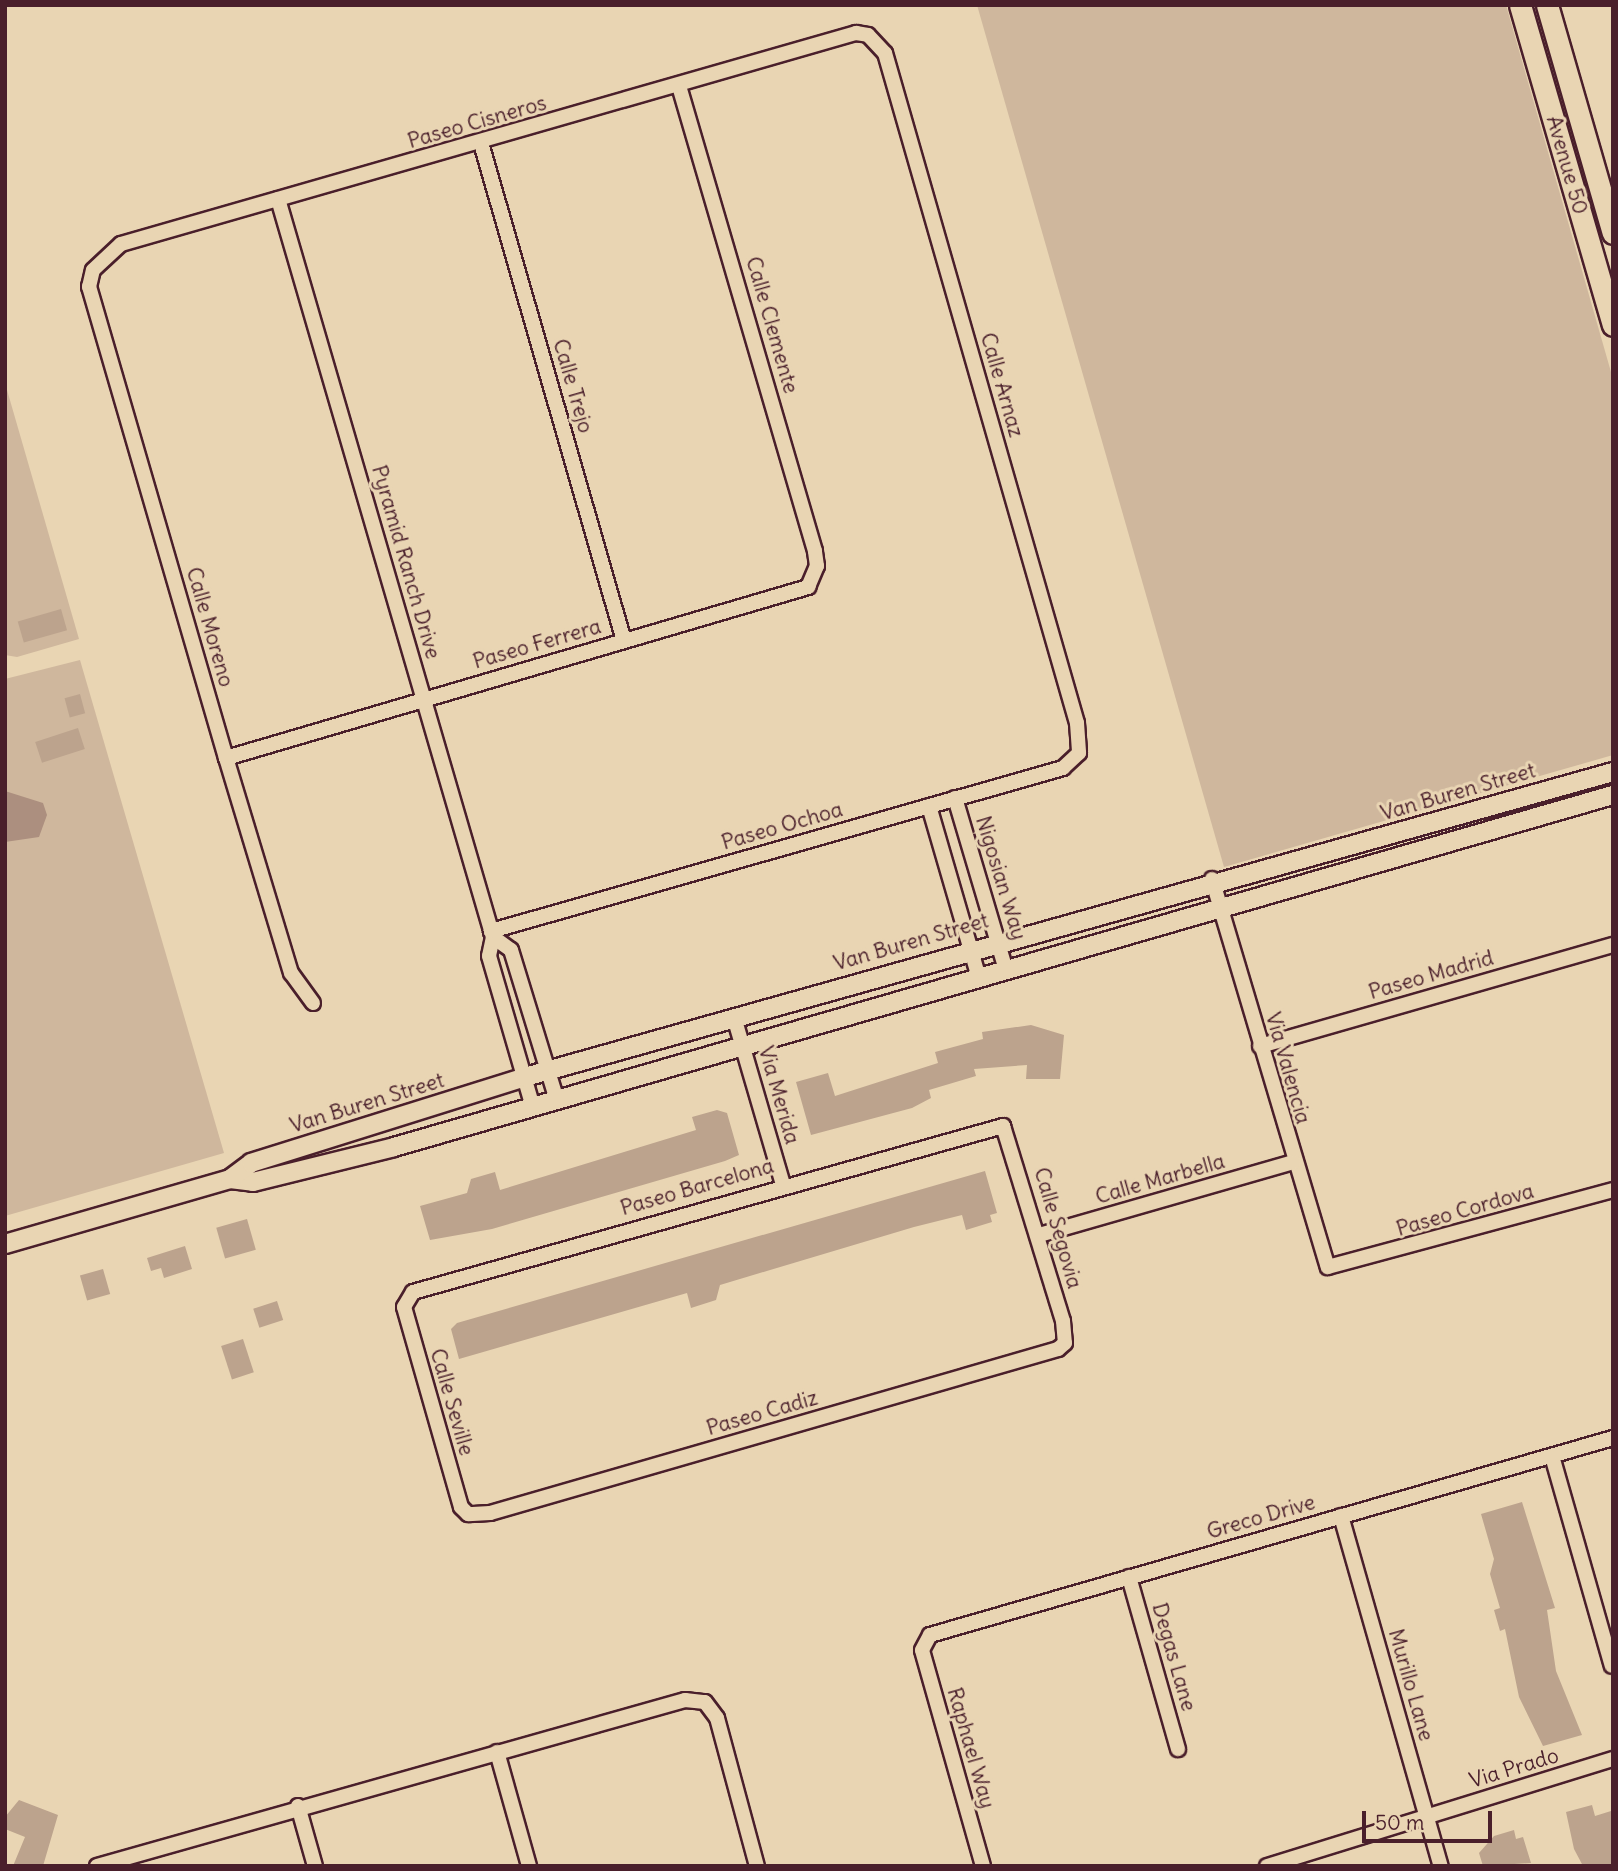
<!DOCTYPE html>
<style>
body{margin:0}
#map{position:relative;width:1618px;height:1871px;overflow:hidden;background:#e9d5b3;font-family:Delius,sans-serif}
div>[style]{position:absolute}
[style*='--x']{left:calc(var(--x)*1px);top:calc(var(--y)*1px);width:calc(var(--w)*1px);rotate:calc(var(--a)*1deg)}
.green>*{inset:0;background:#cfb79d}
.water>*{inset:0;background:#ac8f7f}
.building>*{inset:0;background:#bca38d;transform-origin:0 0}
.roads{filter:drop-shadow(2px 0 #4a1f2b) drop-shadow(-2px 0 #4a1f2b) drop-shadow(0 2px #4a1f2b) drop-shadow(0 -2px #4a1f2b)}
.minor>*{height:14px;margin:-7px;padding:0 7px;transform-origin:7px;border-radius:7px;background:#e9d5b3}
.tertiary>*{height:18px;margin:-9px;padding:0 9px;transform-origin:9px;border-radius:9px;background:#e9d5b3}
.secondary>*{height:21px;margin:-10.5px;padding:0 10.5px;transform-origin:10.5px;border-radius:10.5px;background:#e9d5b3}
span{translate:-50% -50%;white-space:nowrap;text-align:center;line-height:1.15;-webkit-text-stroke:6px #e9d5b3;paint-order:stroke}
.street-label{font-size:21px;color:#4a1f2b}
.frame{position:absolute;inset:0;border:7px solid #4a1f2b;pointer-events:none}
.scale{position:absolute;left:1362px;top:1811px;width:130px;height:32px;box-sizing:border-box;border:4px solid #4a1f2b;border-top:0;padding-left:9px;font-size:21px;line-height:24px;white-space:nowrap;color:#4a1f2b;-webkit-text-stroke:5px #e9d5b3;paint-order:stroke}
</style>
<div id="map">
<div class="green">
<i style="clip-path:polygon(977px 5px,1506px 5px,1613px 379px,1613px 755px,1224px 867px)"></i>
<i style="clip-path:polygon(5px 383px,79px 639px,17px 657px,5px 655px)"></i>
<i style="clip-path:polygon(80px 660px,224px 1153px,5px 1216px,5px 679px)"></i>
</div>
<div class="water">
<i style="clip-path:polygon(5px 791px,43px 803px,47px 815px,39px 837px,5px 842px)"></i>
</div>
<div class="building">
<i style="left:61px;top:609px;width:22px;height:45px;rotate:74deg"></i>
<i style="left:80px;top:694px;width:20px;height:16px;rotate:75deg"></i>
<i style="left:78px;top:728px;width:22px;height:45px;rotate:72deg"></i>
<i style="clip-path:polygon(1031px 1025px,1064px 1035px,1060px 1079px,1026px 1079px,1027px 1065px,974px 1069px,976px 1076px,929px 1090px,931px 1098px,912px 1108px,811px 1135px,796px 1082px,828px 1073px,835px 1096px,938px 1063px,935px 1052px,983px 1039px,982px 1032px)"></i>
<i style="clip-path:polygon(717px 1110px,727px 1113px,739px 1155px,725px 1161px,492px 1229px,430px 1240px,420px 1206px,467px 1193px,471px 1179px,495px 1172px,500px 1190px,696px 1130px,692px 1117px)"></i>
<i style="clip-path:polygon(985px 1171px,997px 1213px,990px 1215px,992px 1222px,966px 1230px,962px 1215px,914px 1227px,720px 1285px,716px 1300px,691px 1308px,687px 1293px,459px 1359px,451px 1329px,457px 1323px)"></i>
<i style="left:247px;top:1219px;width:32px;height:32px;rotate:74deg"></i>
<i style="clip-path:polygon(185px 1246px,192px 1269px,164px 1278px,161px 1268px,151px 1271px,147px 1258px)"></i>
<i style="left:103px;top:1269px;width:26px;height:24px;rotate:74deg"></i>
<i style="left:277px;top:1301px;width:20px;height:25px;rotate:72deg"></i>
<i style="left:243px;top:1339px;width:35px;height:23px;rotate:72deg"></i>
<i style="clip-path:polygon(1522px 1502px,1555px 1608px,1547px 1610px,1556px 1671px,1582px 1735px,1543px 1746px,1519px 1697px,1505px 1629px,1500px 1631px,1494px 1610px,1500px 1608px,1490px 1574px,1494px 1559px,1481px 1514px)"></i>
<i style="clip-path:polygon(19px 1800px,58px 1815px,43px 1866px,13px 1866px,25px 1837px,5px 1829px,5px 1817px)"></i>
<i style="clip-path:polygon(1592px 1805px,1595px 1816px,1611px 1811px,1613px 1866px,1583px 1866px,1574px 1849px,1566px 1812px)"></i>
<i style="clip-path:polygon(1514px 1830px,1516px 1839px,1523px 1837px,1531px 1863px,1483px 1866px,1479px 1853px,1494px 1836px)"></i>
</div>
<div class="roads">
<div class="minor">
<i style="--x:481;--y:143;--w:518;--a:73.98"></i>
<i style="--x:278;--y:199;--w:769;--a:73.76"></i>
<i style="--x:493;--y:937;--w:19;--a:102"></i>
<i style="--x:489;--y:956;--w:157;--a:73.8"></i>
<i style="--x:226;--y:758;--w:607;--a:-16.37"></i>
<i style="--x:808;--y:587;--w:23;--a:-67"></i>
<i style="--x:817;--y:566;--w:15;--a:-98"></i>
<i style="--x:815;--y:551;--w:485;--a:-106.3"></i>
<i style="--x:955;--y:798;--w:179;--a:73.5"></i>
<i style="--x:929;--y:806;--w:179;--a:73.8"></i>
<i style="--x:1212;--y:879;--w:405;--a:73.4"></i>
<i style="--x:1328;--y:1267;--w:295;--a:-15.1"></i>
<i style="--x:493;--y:937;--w:22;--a:36"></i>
<i style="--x:511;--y:950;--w:157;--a:73"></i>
<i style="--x:313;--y:1003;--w:37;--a:-126"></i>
<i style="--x:291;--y:973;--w:225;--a:-106.8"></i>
<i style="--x:226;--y:758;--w:491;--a:-106.2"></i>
<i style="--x:89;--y:287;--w:17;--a:-77"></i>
<i style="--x:93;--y:270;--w:38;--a:-43"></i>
<i style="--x:121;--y:244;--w:765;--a:-16.02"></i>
<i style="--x:856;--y:33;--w:12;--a:9"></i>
<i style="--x:868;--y:35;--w:25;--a:47"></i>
<i style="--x:885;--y:53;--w:697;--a:74.01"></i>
<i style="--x:1077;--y:723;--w:30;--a:86"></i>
<i style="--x:1079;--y:753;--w:22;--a:137"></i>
<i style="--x:1063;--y:768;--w:595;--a:164.09"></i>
<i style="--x:734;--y:1017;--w:175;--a:73.7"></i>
<i style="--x:1260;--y:1046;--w:367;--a:-16"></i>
<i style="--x:1003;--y:1126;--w:204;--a:72.9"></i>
<i style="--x:1063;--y:1321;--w:22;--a:85"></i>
<i style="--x:1065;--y:1343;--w:9;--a:139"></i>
<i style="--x:1058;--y:1349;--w:591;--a:163.89"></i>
<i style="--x:490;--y:1513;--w:22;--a:177"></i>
<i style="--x:468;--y:1514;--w:10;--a:-135"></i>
<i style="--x:461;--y:1507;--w:208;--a:-105.9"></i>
<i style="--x:404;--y:1307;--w:17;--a:-59"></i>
<i style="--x:413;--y:1292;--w:613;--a:-15.71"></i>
<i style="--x:1039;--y:1235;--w:265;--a:-16"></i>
<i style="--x:1552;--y:1456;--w:218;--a:74.1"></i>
<i style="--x:1341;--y:1516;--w:364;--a:74.1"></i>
<i style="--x:1129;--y:1577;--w:179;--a:74.1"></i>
<i style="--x:497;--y:1752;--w:118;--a:74.3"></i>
<i style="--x:298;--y:1806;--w:62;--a:74.2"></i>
<i style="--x:97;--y:1866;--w:611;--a:-15.77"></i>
<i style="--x:685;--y:1700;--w:20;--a:6"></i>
<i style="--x:705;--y:1702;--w:20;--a:53"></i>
<i style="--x:717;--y:1718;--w:153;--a:74.9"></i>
<i style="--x:983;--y:1866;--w:224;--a:-105.8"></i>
<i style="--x:922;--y:1650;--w:17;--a:-62"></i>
<i style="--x:930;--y:1635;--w:711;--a:-16.09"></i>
<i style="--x:1267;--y:1866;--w:362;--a:-17.2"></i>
</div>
<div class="tertiary">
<i style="--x:230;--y:1179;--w:23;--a:7"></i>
<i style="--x:253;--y:1182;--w:145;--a:-13.9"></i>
<i style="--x:394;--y:1147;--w:1269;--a:-16.11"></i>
<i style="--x:5;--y:1244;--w:234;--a:-16.1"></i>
<i style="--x:230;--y:1179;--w:26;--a:-37"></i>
<i style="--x:251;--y:1163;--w:287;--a:-17.4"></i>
<i style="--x:525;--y:1077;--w:1130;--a:-15.66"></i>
</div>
<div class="secondary">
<i style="--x:1520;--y:5;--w:333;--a:73.8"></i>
<i style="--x:1547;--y:5;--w:237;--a:73.9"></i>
</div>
</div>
<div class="street-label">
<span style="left:477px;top:122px;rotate:-16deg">Paseo Cisneros</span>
<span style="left:1567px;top:165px;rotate:74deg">Avenue 50</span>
<span style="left:772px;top:325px;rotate:74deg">Calle Clemente</span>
<span style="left:1002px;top:385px;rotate:74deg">Calle Arnaz</span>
<span style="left:573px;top:386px;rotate:74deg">Calle Trejo</span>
<span style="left:406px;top:562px;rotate:74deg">Pyramid Ranch Drive</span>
<span style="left:210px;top:627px;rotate:74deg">Calle Moreno</span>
<span style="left:537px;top:644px;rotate:-16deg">Paseo Ferrera</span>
<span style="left:1458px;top:792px;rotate:-16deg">Van Buren Street</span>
<span style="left:782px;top:826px;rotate:-16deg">Paseo Ochoa</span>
<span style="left:1001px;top:878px;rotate:73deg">Nigosian Way</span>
<span style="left:911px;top:942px;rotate:-16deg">Van Buren Street</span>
<span style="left:1431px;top:975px;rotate:-16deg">Paseo Madrid</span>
<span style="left:1288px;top:1068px;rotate:74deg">Via Valencia</span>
<span style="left:779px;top:1095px;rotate:74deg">Via Merida</span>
<span style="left:367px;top:1103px;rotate:-17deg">Van Buren Street</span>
<span style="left:1160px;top:1179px;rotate:-16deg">Calle Marbella</span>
<span style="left:697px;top:1187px;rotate:-16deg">Paseo Barcelona</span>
<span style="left:1465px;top:1210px;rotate:-16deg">Paseo Cordova</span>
<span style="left:1058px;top:1228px;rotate:74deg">Calle Segovia</span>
<span style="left:452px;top:1402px;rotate:74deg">Calle Seville</span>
<span style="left:762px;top:1413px;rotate:-16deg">Paseo Cadiz</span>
<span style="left:1261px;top:1517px;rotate:-16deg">Greco Drive</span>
<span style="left:1174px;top:1657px;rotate:74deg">Degas Lane</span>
<span style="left:1411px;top:1685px;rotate:74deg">Murillo Lane</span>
<span style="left:971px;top:1748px;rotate:74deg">Raphael Way</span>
<span style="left:1514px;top:1768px;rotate:-17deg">Via Prado</span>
</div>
<div class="frame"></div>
<div class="scale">50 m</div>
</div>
